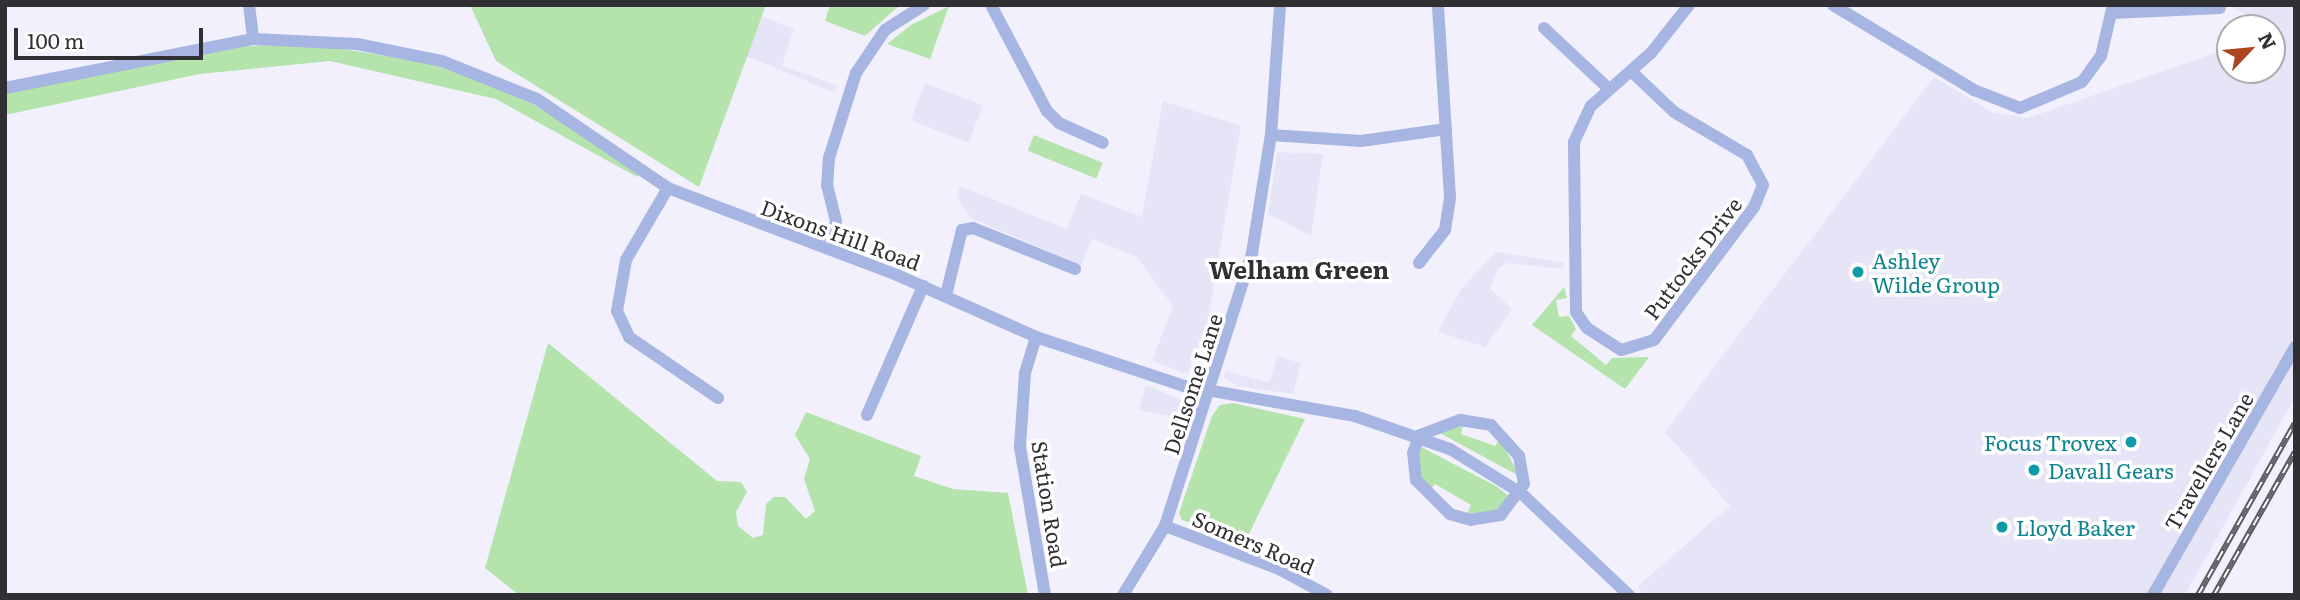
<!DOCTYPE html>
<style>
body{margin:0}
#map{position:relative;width:2300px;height:600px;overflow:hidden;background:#f1f0fc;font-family:Literata,serif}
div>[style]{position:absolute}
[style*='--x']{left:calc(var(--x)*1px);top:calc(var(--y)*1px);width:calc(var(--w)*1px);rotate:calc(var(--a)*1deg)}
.built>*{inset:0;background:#e6e4f7;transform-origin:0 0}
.green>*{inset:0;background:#b4e3ab;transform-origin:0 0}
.minor>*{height:12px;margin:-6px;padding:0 6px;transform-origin:6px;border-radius:6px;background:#a7b5e3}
.rail>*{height:6px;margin-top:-3px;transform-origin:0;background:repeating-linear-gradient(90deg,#fff 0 10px,#5c5b62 0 20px);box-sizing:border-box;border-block:2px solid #5c5b62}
.dots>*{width:19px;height:19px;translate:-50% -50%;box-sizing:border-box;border:4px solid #fff;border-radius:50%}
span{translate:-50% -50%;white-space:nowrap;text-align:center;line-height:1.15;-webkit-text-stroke:7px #fff;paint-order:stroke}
.street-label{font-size:21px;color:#302f34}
.culture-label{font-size:21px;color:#0d838f}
.left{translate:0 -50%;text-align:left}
.right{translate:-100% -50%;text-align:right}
.quarter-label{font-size:24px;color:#302f34;font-weight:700}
.frame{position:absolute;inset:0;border:7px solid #302f34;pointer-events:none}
.north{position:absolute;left:2216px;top:14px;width:70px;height:70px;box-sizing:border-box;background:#fff;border:2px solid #acacae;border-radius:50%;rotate:64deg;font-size:19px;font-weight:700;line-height:28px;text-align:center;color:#302f34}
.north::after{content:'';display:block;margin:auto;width:24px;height:32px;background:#ac4522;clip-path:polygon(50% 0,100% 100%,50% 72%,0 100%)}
.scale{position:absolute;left:14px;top:28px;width:189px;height:32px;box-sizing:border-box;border:4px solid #302f34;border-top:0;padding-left:9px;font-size:21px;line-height:24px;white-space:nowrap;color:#302f34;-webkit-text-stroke:5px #fff;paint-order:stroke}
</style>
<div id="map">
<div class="built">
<i style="clip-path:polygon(2229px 5px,2295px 5px,2295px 397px,2185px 595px,1644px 595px,1638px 586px,1730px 506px,1665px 432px,1934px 77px,1994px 113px,2028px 118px,2230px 48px,2230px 70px,2272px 70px,2272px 28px,2244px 28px,2250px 17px)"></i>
<i style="clip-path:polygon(762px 17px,794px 29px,782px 66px,839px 86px,833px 92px,746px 56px)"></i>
<i style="left:925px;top:83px;width:62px;height:40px;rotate:21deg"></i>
<i style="clip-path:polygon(1163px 101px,1241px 126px,1208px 319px,1187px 374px,1152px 361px,1173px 306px,1136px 256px,1092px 239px,1081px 265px,971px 218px,957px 198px,960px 186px,1067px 229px,1081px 194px,1142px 217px)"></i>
<i style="clip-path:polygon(1277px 152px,1323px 154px,1311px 236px,1268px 214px)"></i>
<i style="clip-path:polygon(1496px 252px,1564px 263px,1564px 269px,1508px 263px,1498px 268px,1490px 288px,1512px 309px,1485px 347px,1438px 332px,1461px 289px)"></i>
<i style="clip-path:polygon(1277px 356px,1301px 363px,1293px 394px,1237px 386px,1224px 377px,1226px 371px,1269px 383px)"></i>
<i style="clip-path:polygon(1146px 385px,1189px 403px,1190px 420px,1139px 410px)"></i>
</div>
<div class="green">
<i style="clip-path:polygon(470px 5px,766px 5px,699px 187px,496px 61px)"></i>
<i style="clip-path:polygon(830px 5px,900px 5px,865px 36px,825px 21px)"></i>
<i style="clip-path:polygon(949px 6px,930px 59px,887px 44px,911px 25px)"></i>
<i style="clip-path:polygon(309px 44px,438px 64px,493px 84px,554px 115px,640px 173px,637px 177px,496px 99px,330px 61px,200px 74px,5px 115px,5px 92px,247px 46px)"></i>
<i style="left:1034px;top:135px;width:74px;height:17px;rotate:22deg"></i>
<i style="clip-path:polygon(1564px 287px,1567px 298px,1556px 300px,1559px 317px,1569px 316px,1576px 329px,1571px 336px,1606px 365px,1612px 358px,1649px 357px,1625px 389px,1532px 325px)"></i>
<i style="clip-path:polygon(548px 343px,717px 481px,741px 482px,747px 492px,736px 512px,738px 526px,753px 538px,763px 535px,766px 504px,774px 497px,785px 497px,806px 519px,815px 511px,804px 479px,810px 459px,795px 435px,806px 412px,921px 456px,914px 476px,953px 489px,1008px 493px,1028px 595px,519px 595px,485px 568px)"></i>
<i style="clip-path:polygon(1233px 403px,1305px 419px,1245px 542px,1182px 520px,1179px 513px,1212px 416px,1220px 405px)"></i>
<i style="clip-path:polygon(1463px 426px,1461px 434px,1495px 446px,1500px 438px,1519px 476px,1438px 432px)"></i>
<i style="clip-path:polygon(1421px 447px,1496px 486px,1510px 497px,1506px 506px,1488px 515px,1467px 514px,1471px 505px,1435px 484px,1428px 493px,1414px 457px)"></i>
</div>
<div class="minor">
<i style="--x:249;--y:5;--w:34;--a:83"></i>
<i style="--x:991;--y:5;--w:120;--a:62.2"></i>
<i style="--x:1047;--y:111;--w:17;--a:45"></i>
<i style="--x:1059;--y:123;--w:48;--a:24.4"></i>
<i style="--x:1833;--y:5;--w:165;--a:31.1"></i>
<i style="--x:1974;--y:90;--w:49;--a:21.4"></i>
<i style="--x:2020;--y:108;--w:67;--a:-22.8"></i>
<i style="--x:2082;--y:82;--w:32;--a:-54"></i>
<i style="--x:2101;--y:56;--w:52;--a:-76.8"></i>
<i style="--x:2113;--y:13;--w:107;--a:-2.7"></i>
<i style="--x:1544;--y:28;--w:89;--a:43.2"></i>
<i style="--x:1632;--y:72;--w:58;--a:43.6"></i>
<i style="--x:1674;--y:112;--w:85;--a:30.5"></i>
<i style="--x:1747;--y:155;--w:34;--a:62"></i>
<i style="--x:1763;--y:185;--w:24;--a:112"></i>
<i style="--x:1754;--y:207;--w:166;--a:126.9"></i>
<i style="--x:1654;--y:340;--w:34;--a:163"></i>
<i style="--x:1621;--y:350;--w:40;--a:-147.1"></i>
<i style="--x:1587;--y:328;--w:19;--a:-125"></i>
<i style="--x:1576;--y:312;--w:170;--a:-90.7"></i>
<i style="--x:1574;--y:142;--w:40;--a:-65"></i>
<i style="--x:1591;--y:106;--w:80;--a:-41.5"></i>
<i style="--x:1651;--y:53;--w:61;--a:-51.6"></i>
<i style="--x:5;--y:88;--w:253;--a:-11.2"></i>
<i style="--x:253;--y:39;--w:104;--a:2.8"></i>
<i style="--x:357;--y:44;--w:87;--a:11.3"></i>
<i style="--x:442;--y:61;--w:102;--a:21.8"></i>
<i style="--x:537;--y:99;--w:158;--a:34.2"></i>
<i style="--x:668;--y:188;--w:245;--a:20.8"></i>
<i style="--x:897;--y:275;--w:152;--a:24"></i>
<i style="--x:1036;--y:337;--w:156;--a:18.3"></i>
<i style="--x:1184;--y:386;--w:174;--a:10"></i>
<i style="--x:1355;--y:416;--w:101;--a:19.2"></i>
<i style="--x:1450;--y:449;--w:84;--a:31.8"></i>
<i style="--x:1521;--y:493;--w:149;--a:43.4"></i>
<i style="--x:1271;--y:135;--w:90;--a:3.8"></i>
<i style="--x:1361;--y:141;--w:86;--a:-8"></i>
<i style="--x:668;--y:188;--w:83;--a:120.3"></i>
<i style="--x:626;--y:260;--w:52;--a:100"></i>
<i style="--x:617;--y:311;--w:29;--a:65"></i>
<i style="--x:629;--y:337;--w:108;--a:34.4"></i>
<i style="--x:828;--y:249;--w:29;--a:-74"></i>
<i style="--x:836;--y:221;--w:36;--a:-104"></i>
<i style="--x:827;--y:186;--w:28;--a:-86"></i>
<i style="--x:829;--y:158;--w:89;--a:-72.4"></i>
<i style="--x:856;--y:73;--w:52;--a:-56"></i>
<i style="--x:885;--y:30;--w:46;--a:-32.7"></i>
<i style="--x:1419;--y:263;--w:42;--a:-51.8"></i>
<i style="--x:1445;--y:230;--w:33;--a:-81"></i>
<i style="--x:1450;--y:197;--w:192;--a:-93.6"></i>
<i style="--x:946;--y:295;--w:67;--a:-76.2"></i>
<i style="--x:962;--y:230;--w:11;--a:-10"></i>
<i style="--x:973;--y:228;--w:110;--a:21.9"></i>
<i style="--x:1036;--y:337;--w:38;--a:107"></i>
<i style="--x:1025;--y:373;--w:74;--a:93.9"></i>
<i style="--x:1020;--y:447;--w:150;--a:80.4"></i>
<i style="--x:867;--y:415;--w:141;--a:-66.5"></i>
<i style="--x:1460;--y:420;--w:31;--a:9"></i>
<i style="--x:1491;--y:425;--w:42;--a:47.9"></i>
<i style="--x:1519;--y:456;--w:28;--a:80"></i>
<i style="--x:1524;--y:484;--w:39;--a:127"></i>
<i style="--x:1501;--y:515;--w:30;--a:171"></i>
<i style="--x:1471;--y:520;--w:22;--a:-164"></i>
<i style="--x:1450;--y:514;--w:48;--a:-135"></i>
<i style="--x:1416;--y:480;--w:27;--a:-96"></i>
<i style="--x:1413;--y:453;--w:19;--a:-69"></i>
<i style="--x:1420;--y:435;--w:43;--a:-20.6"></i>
<i style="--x:1165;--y:526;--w:122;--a:20.7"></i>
<i style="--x:1279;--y:569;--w:55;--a:28.4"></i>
<i style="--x:1123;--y:595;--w:81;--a:-58.7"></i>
<i style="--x:1165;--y:526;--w:287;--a:-72.3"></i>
<i style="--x:1252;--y:253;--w:120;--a:-80.9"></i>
<i style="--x:1271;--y:135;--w:130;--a:-86"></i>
<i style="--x:2153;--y:595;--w:286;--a:-60.2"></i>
</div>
<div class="rail">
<i style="--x:2198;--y:595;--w:197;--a:-60.6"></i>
<i style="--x:2214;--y:595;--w:164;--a:-60.5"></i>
</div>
<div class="dots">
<i style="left:1858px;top:272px;background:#0f9aa8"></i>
<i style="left:2131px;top:442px;background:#0f9aa8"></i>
<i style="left:2034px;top:470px;background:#0f9aa8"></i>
<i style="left:2002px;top:527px;background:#0f9aa8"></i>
</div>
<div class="street-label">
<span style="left:841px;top:234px;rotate:20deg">Dixons Hill Road</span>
<span style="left:1692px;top:258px;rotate:-53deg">Puttocks Drive</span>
<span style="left:1192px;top:384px;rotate:-72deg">Dellsome Lane</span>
<span style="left:2208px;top:461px;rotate:-60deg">Travellers Lane</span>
<span style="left:1050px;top:504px;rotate:81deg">Station Road</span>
<span style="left:1254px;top:542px;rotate:23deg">Somers Road</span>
</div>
<div class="culture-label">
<span class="left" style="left:1872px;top:272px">Ashley<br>Wilde Group</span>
<span class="right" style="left:2117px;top:442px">Focus Trovex</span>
<span class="left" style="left:2048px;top:470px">Davall Gears</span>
<span class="left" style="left:2016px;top:527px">Lloyd Baker</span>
</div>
<div class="quarter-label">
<span style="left:1299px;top:269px">Welham Green</span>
</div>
<div class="frame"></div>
<div class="north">N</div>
<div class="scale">100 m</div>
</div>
